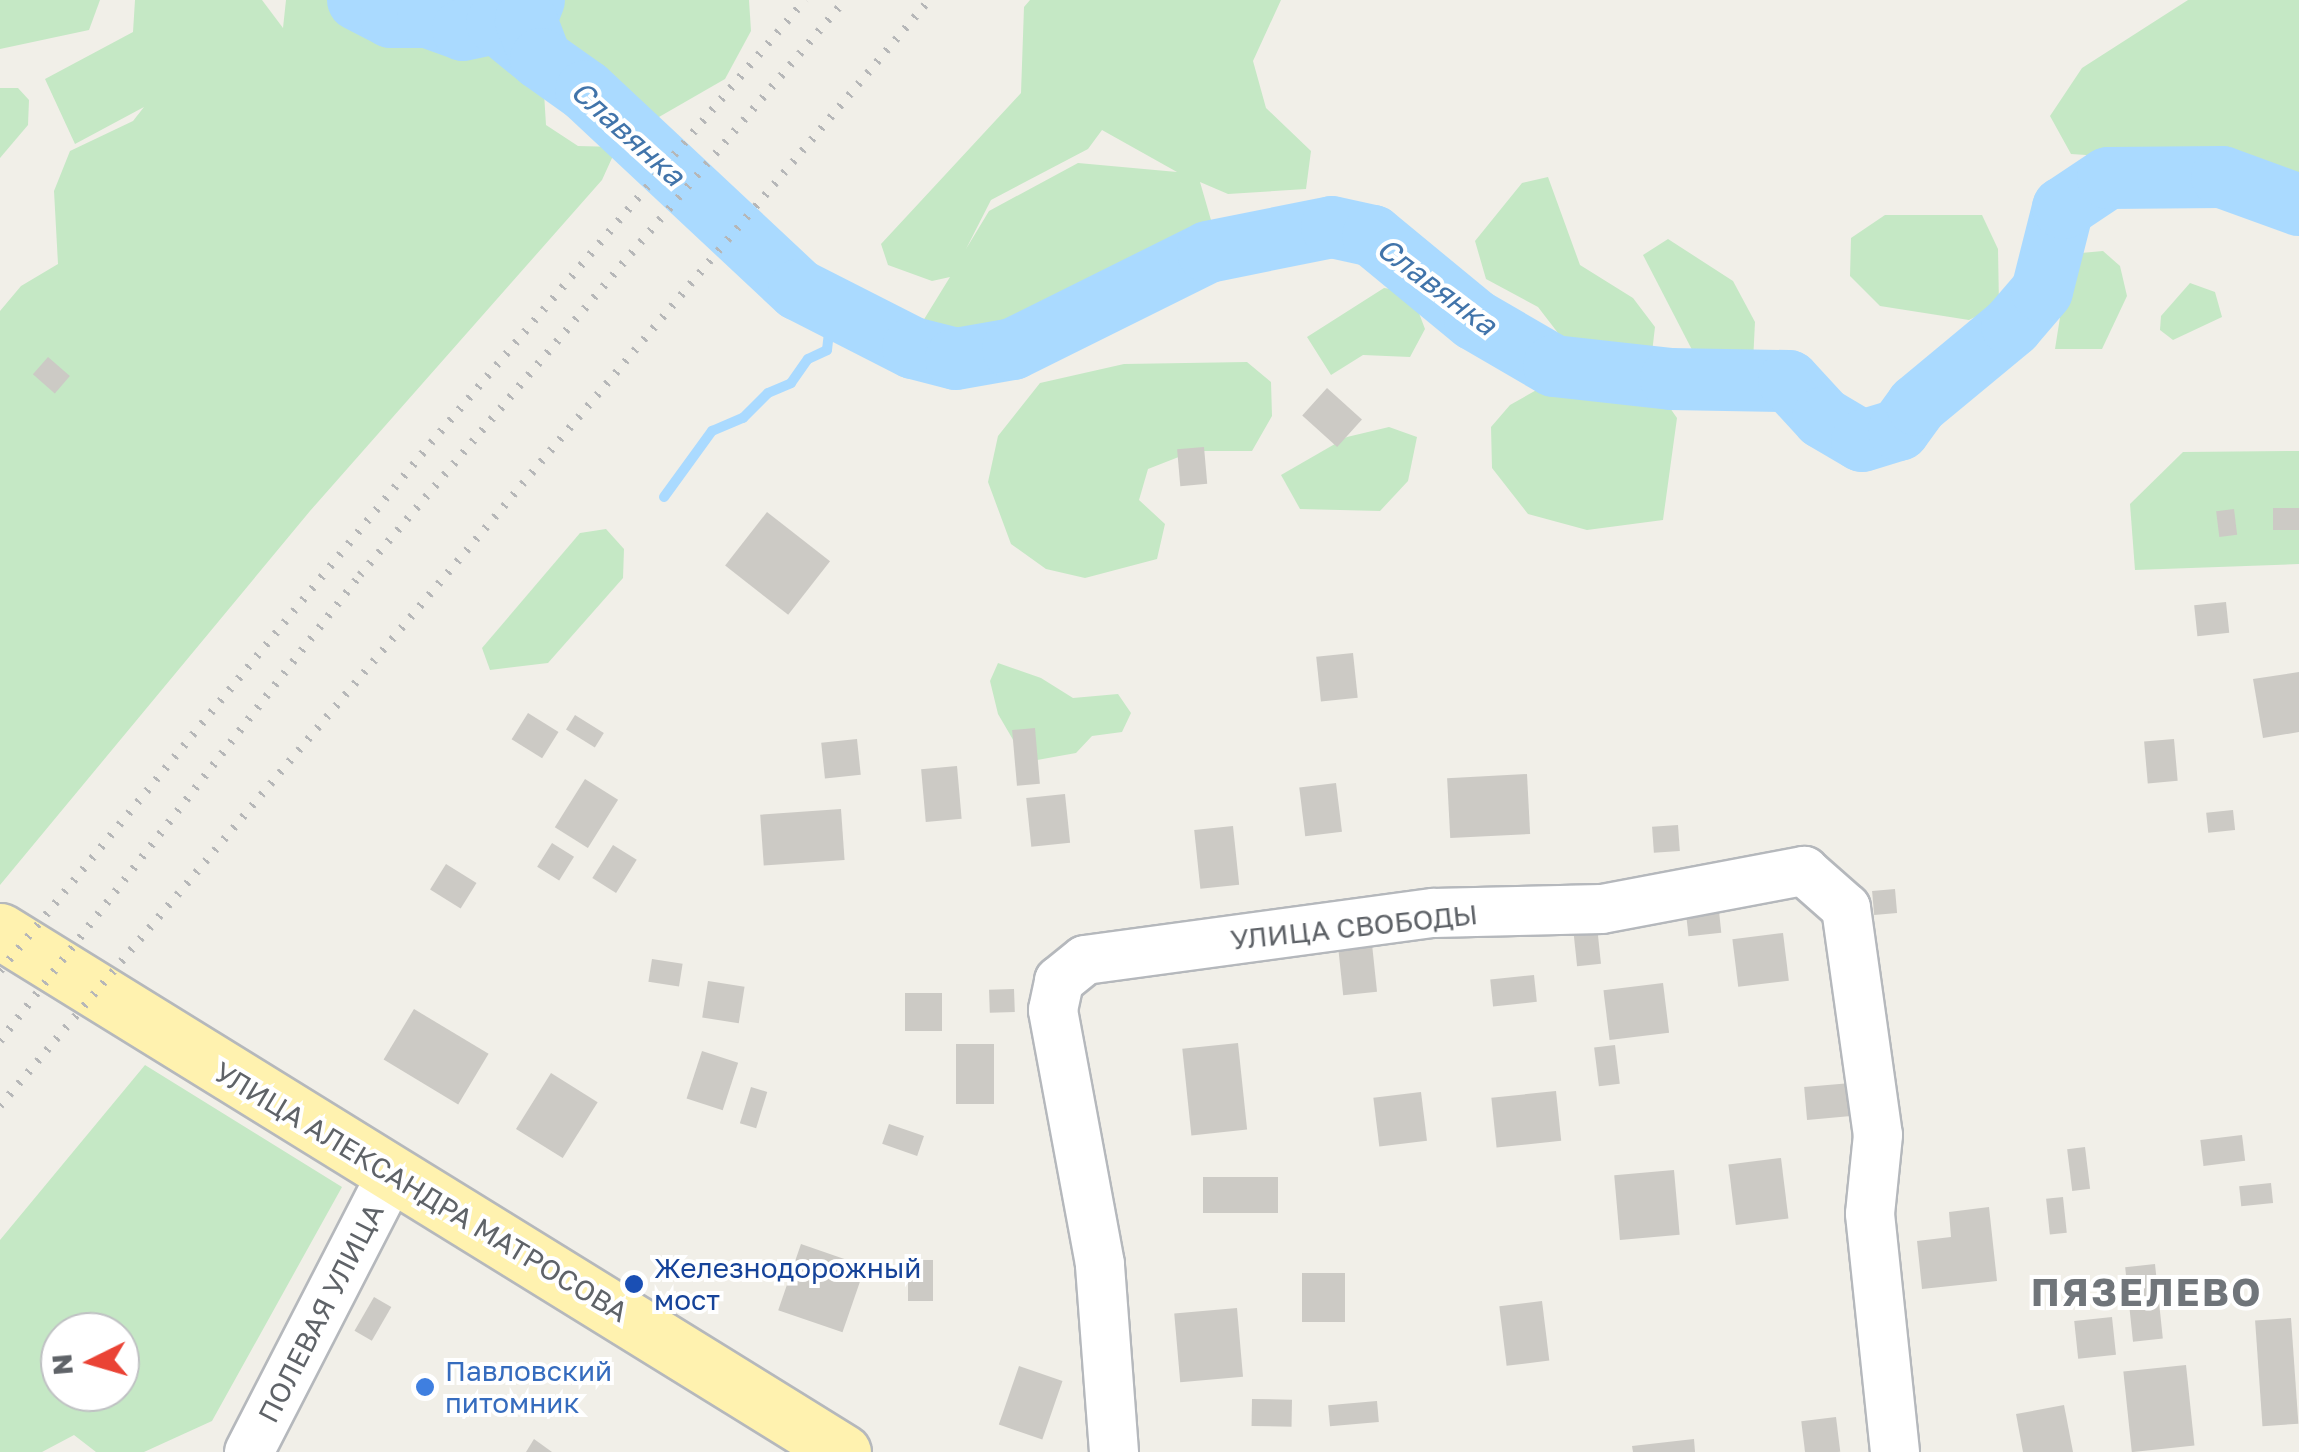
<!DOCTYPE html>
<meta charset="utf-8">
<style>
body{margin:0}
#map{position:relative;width:2299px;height:1452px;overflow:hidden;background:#f1efe8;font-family:"Golos Text",sans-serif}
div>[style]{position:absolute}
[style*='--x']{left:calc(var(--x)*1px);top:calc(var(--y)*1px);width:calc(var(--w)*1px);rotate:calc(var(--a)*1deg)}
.green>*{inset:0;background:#c5e8c5}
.stream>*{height:10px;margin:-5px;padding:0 5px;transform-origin:5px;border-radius:5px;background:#aadaff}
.river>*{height:62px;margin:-31px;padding:0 31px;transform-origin:31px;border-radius:31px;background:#aadaff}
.building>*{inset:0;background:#cccac5;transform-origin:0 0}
.roads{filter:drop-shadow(2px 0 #b5b8bc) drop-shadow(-2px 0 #b5b8bc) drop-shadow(0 2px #b5b8bc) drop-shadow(0 -2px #b5b8bc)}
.minor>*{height:48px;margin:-24px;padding:0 24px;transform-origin:24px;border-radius:24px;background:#fff}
.major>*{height:55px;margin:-27.5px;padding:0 27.5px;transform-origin:27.5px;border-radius:27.5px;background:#fff2af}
.rail>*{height:8px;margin-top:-4px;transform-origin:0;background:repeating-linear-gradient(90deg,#b6b7b8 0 2.5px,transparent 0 14.5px)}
.dots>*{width:28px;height:28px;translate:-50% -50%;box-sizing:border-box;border:5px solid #fff;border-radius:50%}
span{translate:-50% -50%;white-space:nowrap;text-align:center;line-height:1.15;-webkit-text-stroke:8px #fff;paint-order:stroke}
.street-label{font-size:28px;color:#5f6368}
.transit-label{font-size:28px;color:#164399}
.left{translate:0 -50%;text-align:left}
.shop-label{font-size:28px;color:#366cbe}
.water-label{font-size:30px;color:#4174aa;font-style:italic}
.district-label{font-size:38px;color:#70757a;font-weight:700;letter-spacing:2.5px}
.north{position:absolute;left:40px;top:1312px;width:100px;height:100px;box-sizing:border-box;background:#fff;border:2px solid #bfc1c3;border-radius:50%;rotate:265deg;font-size:28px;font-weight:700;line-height:40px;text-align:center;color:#5f6368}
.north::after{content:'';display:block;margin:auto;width:35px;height:45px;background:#ea4335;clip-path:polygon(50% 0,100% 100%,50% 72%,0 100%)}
</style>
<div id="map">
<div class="green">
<i style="clip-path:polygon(0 0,100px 0,89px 30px,0 49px)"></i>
<i style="clip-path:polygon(135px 0,262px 0,283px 28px,286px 0,512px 0,503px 36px,544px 93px,546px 125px,578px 146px,617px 147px,602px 180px,310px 511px,0 885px,0 311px,21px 286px,58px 264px,54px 191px,70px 151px,133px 121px,144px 107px,75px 144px,45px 79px,133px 32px)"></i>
<i style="clip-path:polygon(550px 0,749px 0,751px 31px,725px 79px,652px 121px,550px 44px,543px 18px)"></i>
<i style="clip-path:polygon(evenodd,1030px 0,1281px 0,1253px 61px,1266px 108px,1311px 151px,1306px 189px,1228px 194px,1200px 182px,1213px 227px,971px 349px,915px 334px,950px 277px,932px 281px,888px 265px,881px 244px,1021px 93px,1024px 7px,1030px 0,1102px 130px,1177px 172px,1078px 163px,989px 211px,966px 249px,991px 200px,1088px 149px,1102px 130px)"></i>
<i style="clip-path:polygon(2188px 0,2299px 0,2299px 187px,2235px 165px,2071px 154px,2050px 116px,2082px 68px)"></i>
<i style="clip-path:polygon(0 88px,18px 88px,29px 100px,28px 125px,0 158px)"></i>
<i style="clip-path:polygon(1548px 177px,1580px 265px,1633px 298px,1655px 327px,1649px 378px,1677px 418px,1663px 520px,1587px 530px,1528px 514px,1492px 468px,1491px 427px,1510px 405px,1556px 379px,1558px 333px,1538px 307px,1486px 279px,1475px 241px,1522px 183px)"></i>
<i style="clip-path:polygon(1885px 215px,1982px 215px,1998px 249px,1999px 305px,1969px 320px,1880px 306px,1850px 276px,1851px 238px)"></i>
<i style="clip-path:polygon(1668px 239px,1733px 281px,1755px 322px,1753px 362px,1704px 373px,1643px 255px)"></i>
<i style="clip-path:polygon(2103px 251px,2120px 266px,2127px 296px,2102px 349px,2055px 349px,2070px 254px)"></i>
<i style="clip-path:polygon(2190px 283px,2215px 292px,2222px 317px,2173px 340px,2160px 330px,2161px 316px)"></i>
<i style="clip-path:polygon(1384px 288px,1411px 292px,1425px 329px,1410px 357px,1363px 355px,1331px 375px,1307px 337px)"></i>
<i style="clip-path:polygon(1247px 362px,1271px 382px,1272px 416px,1252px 451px,1194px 451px,1148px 469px,1139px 500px,1165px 524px,1157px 559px,1085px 578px,1046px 569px,1011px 544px,988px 482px,998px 436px,1040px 383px,1124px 364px)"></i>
<i style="clip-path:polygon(1389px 427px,1417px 437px,1408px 481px,1380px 511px,1300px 509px,1281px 475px,1347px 437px)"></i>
<i style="clip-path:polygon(2299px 451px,2299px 564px,2135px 570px,2130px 504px,2183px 452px)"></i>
<i style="clip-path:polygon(606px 529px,624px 549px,623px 578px,548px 663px,490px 670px,482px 648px,580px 533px)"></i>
<i style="clip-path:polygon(998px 663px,1041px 678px,1073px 698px,1118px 694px,1131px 713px,1122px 732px,1092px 736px,1076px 753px,1026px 762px,998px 714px,990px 681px)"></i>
<i style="clip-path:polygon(evenodd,145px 1065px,342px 1187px,212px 1421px,144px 1452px,96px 1452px,74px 1435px,42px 1452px,0 1452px,0 1240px,145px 1065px,120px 1332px,120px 1392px,60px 1392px,60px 1332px,120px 1332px)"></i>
</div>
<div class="stream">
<i style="--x:664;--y:497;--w:82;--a:-54"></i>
<i style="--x:712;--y:431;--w:34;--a:-23"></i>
<i style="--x:743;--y:418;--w:35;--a:-45"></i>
<i style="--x:768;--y:393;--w:25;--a:-23"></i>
<i style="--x:791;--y:383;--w:29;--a:-55"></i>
<i style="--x:808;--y:359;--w:21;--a:-25"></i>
<i style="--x:827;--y:350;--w:44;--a:-83.5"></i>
</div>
<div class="river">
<i style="--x:358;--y:0;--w:37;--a:27"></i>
<i style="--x:391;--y:17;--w:37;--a:0"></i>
<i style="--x:428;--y:17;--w:37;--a:20"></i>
<i style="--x:463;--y:30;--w:35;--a:-12"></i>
<i style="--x:497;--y:23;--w:57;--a:39.3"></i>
<i style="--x:534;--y:0;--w:22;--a:112"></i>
<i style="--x:526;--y:20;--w:42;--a:69"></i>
<i style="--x:541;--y:59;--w:55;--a:35.4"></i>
<i style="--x:586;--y:91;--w:291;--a:43.1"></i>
<i style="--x:799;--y:290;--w:128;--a:27"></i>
<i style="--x:913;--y:348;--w:44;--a:14.3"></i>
<i style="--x:956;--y:359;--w:58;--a:-10"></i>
<i style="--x:1013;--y:349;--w:218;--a:-26.4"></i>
<i style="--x:1208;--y:252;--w:126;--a:-11.4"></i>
<i style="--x:1332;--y:227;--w:42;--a:12.4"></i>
<i style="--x:1373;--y:236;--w:132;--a:39.5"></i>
<i style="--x:1475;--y:320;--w:91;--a:30.2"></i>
<i style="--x:1554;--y:366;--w:118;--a:6.3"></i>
<i style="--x:1671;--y:379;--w:118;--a:1"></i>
<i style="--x:1789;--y:381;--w:50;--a:47.4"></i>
<i style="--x:1823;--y:418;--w:45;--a:30.5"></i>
<i style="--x:1862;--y:441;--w:39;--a:-17"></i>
<i style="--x:1899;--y:430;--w:31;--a:-54"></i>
<i style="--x:1917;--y:405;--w:124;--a:-39.7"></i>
<i style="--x:2012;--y:326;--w:46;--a:-49.4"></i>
<i style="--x:2042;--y:291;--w:86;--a:-75.8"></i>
<i style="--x:2063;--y:208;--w:54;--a:-33.7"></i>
<i style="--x:2108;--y:178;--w:114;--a:-0.5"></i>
<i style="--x:2222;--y:177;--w:82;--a:20"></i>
</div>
<div class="building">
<i style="left:48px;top:357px;width:29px;height:23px;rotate:41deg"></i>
<i style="left:1327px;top:388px;width:47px;height:37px;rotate:42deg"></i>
<i style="left:1204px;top:447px;width:37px;height:27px;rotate:85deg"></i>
<i style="left:2299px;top:508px;width:22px;height:26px;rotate:90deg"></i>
<i style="left:2234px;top:509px;width:26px;height:18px;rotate:83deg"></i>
<i style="left:767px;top:512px;width:80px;height:68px;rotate:38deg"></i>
<i style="left:2226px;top:602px;width:31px;height:32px;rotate:84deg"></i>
<i style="left:1353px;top:653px;width:45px;height:37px;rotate:84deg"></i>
<i style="clip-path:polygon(2299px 672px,2299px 732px,2263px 738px,2253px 679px)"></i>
<i style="left:528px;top:713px;width:36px;height:31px;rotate:32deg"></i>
<i style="left:575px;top:715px;width:34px;height:17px;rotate:32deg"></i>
<i style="left:1035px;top:728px;width:56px;height:23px;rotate:85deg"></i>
<i style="left:857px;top:739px;width:36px;height:36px;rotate:84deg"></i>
<i style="left:2174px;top:739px;width:42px;height:30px;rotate:85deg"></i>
<i style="left:957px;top:766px;width:53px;height:36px;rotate:85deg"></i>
<i style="left:1527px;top:774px;width:60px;height:80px;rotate:87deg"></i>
<i style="left:585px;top:779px;width:39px;height:57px;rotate:32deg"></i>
<i style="left:1336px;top:783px;width:49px;height:37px;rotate:83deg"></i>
<i style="left:1065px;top:794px;width:49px;height:39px;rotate:84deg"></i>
<i style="left:841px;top:809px;width:51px;height:81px;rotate:86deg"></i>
<i style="left:2233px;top:810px;width:20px;height:27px;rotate:84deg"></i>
<i style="left:1678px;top:825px;width:26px;height:26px;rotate:86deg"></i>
<i style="left:1233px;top:826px;width:59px;height:39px;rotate:84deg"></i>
<i style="left:552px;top:843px;width:26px;height:28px;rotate:32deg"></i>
<i style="left:613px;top:845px;width:28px;height:39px;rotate:32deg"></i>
<i style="left:446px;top:864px;width:36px;height:30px;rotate:32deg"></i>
<i style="left:1895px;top:889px;width:24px;height:23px;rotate:85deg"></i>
<i style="left:1717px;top:892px;width:41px;height:33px;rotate:84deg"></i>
<i style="left:1597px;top:926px;width:38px;height:24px;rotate:84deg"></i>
<i style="left:1783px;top:933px;width:48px;height:51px;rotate:83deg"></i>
<i style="left:1372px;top:944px;width:48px;height:34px;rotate:84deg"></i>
<i style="left:652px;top:959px;width:31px;height:23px;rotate:9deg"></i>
<i style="left:1534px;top:975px;width:27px;height:44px;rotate:84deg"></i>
<i style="left:708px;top:981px;width:37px;height:37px;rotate:9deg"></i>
<i style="left:1663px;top:983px;width:50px;height:60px;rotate:83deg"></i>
<i style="left:1014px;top:989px;width:23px;height:25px;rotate:88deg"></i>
<i style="left:905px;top:993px;width:37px;height:38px"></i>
<i style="left:414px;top:1009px;width:87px;height:59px;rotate:31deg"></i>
<i style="left:1238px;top:1043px;width:87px;height:56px;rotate:84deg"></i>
<i style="left:956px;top:1044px;width:38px;height:60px"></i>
<i style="left:1615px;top:1045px;width:39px;height:21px;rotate:83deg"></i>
<i style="left:702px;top:1051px;width:38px;height:50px;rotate:18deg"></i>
<i style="left:551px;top:1073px;width:55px;height:66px;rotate:32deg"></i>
<i style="left:1851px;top:1083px;width:33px;height:47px;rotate:85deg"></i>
<i style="left:751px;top:1087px;width:17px;height:38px;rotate:17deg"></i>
<i style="left:1556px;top:1091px;width:50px;height:65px;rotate:84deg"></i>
<i style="left:1421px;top:1092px;width:49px;height:48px;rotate:83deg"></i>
<i style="left:889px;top:1124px;width:37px;height:21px;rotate:19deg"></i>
<i style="left:2242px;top:1135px;width:26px;height:42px;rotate:83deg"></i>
<i style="left:2085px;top:1147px;width:42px;height:18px;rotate:83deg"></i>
<i style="left:1781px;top:1158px;width:61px;height:53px;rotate:83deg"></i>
<i style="left:1674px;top:1170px;width:65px;height:60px;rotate:85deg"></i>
<i style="left:1278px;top:1177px;width:36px;height:75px;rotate:90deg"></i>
<i style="left:2271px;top:1183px;width:20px;height:32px;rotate:84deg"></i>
<i style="left:2063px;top:1197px;width:36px;height:17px;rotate:84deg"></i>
<i style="clip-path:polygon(1989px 1207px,1997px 1281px,1922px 1289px,1917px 1241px,1951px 1237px,1949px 1212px)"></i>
<i style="left:801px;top:1244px;width:68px;height:70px;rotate:19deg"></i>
<i style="left:933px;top:1260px;width:41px;height:25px;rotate:90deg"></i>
<i style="left:2155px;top:1264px;width:75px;height:30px;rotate:84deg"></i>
<i style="left:1302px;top:1273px;width:43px;height:49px"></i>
<i style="left:374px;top:1297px;width:20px;height:39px;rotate:30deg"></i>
<i style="left:1542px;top:1301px;width:60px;height:43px;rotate:83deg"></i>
<i style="left:1237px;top:1308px;width:69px;height:63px;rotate:85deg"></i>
<i style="left:2112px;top:1317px;width:38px;height:38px;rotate:84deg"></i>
<i style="left:2291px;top:1318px;width:106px;height:36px;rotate:86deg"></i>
<i style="left:2186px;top:1365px;width:81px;height:63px;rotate:84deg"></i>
<i style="left:1019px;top:1366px;width:46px;height:62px;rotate:19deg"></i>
<i style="left:1252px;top:1399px;width:40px;height:27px;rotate:1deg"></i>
<i style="left:1377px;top:1401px;width:21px;height:49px;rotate:85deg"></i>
<i style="clip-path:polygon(2064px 1405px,2073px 1452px,2023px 1452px,2016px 1414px)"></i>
<i style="left:1836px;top:1417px;width:35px;height:35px;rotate:83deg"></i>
<i style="clip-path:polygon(534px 1439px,552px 1452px,526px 1452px)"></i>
<i style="clip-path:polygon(1694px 1439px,1695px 1452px,1633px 1452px,1632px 1446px)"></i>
</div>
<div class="roads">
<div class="minor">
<i style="--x:249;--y:1452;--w:313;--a:-62.8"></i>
<i style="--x:1114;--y:1452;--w:189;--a:-94.3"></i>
<i style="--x:1100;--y:1264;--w:258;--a:-100.5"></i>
<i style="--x:1053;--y:1010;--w:30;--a:-78"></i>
<i style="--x:1059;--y:981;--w:33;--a:-39"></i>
<i style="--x:1085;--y:960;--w:352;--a:-7.7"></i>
<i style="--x:1434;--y:913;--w:168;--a:-1.4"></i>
<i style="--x:1602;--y:909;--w:206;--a:-10.7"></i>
<i style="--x:1804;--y:871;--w:56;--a:41.4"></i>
<i style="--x:1846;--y:908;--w:229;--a:82"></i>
<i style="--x:1878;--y:1135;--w:79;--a:95.8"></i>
<i style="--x:1870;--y:1214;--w:239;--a:84"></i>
</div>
<div class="major">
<i style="--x:0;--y:931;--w:991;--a:31.72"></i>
</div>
</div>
<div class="rail">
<i style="--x:0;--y:971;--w:682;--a:-50.78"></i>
<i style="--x:431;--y:443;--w:580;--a:-49.83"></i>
<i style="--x:0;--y:1041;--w:589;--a:-52.31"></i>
<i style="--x:360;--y:575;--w:752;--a:-49.85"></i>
<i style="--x:0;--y:1106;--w:1444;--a:-49.97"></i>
</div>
<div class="dots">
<i style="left:634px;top:1284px;background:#1a4fb4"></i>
<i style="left:425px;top:1387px;background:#3f7fe0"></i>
</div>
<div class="street-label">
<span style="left:1354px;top:927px;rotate:-6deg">УЛИЦА СВОБОДЫ</span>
<span style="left:421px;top:1192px;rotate:31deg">УЛИЦА АЛЕКСАНДРА МАТРОСОВА</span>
<span style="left:321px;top:1313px;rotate:-63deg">ПОЛЕВАЯ УЛИЦА</span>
</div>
<div class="transit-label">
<span class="left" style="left:654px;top:1284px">Железнодорожный<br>мост</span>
</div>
<div class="shop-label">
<span class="left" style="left:445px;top:1387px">Павловский<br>питомник</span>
</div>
<div class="water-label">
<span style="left:628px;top:133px;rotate:42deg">Славянка</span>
<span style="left:1437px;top:286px;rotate:37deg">Славянка</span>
</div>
<div class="district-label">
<span style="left:2147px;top:1292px">ПЯЗЕЛЕВО</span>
</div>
<div class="north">N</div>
</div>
